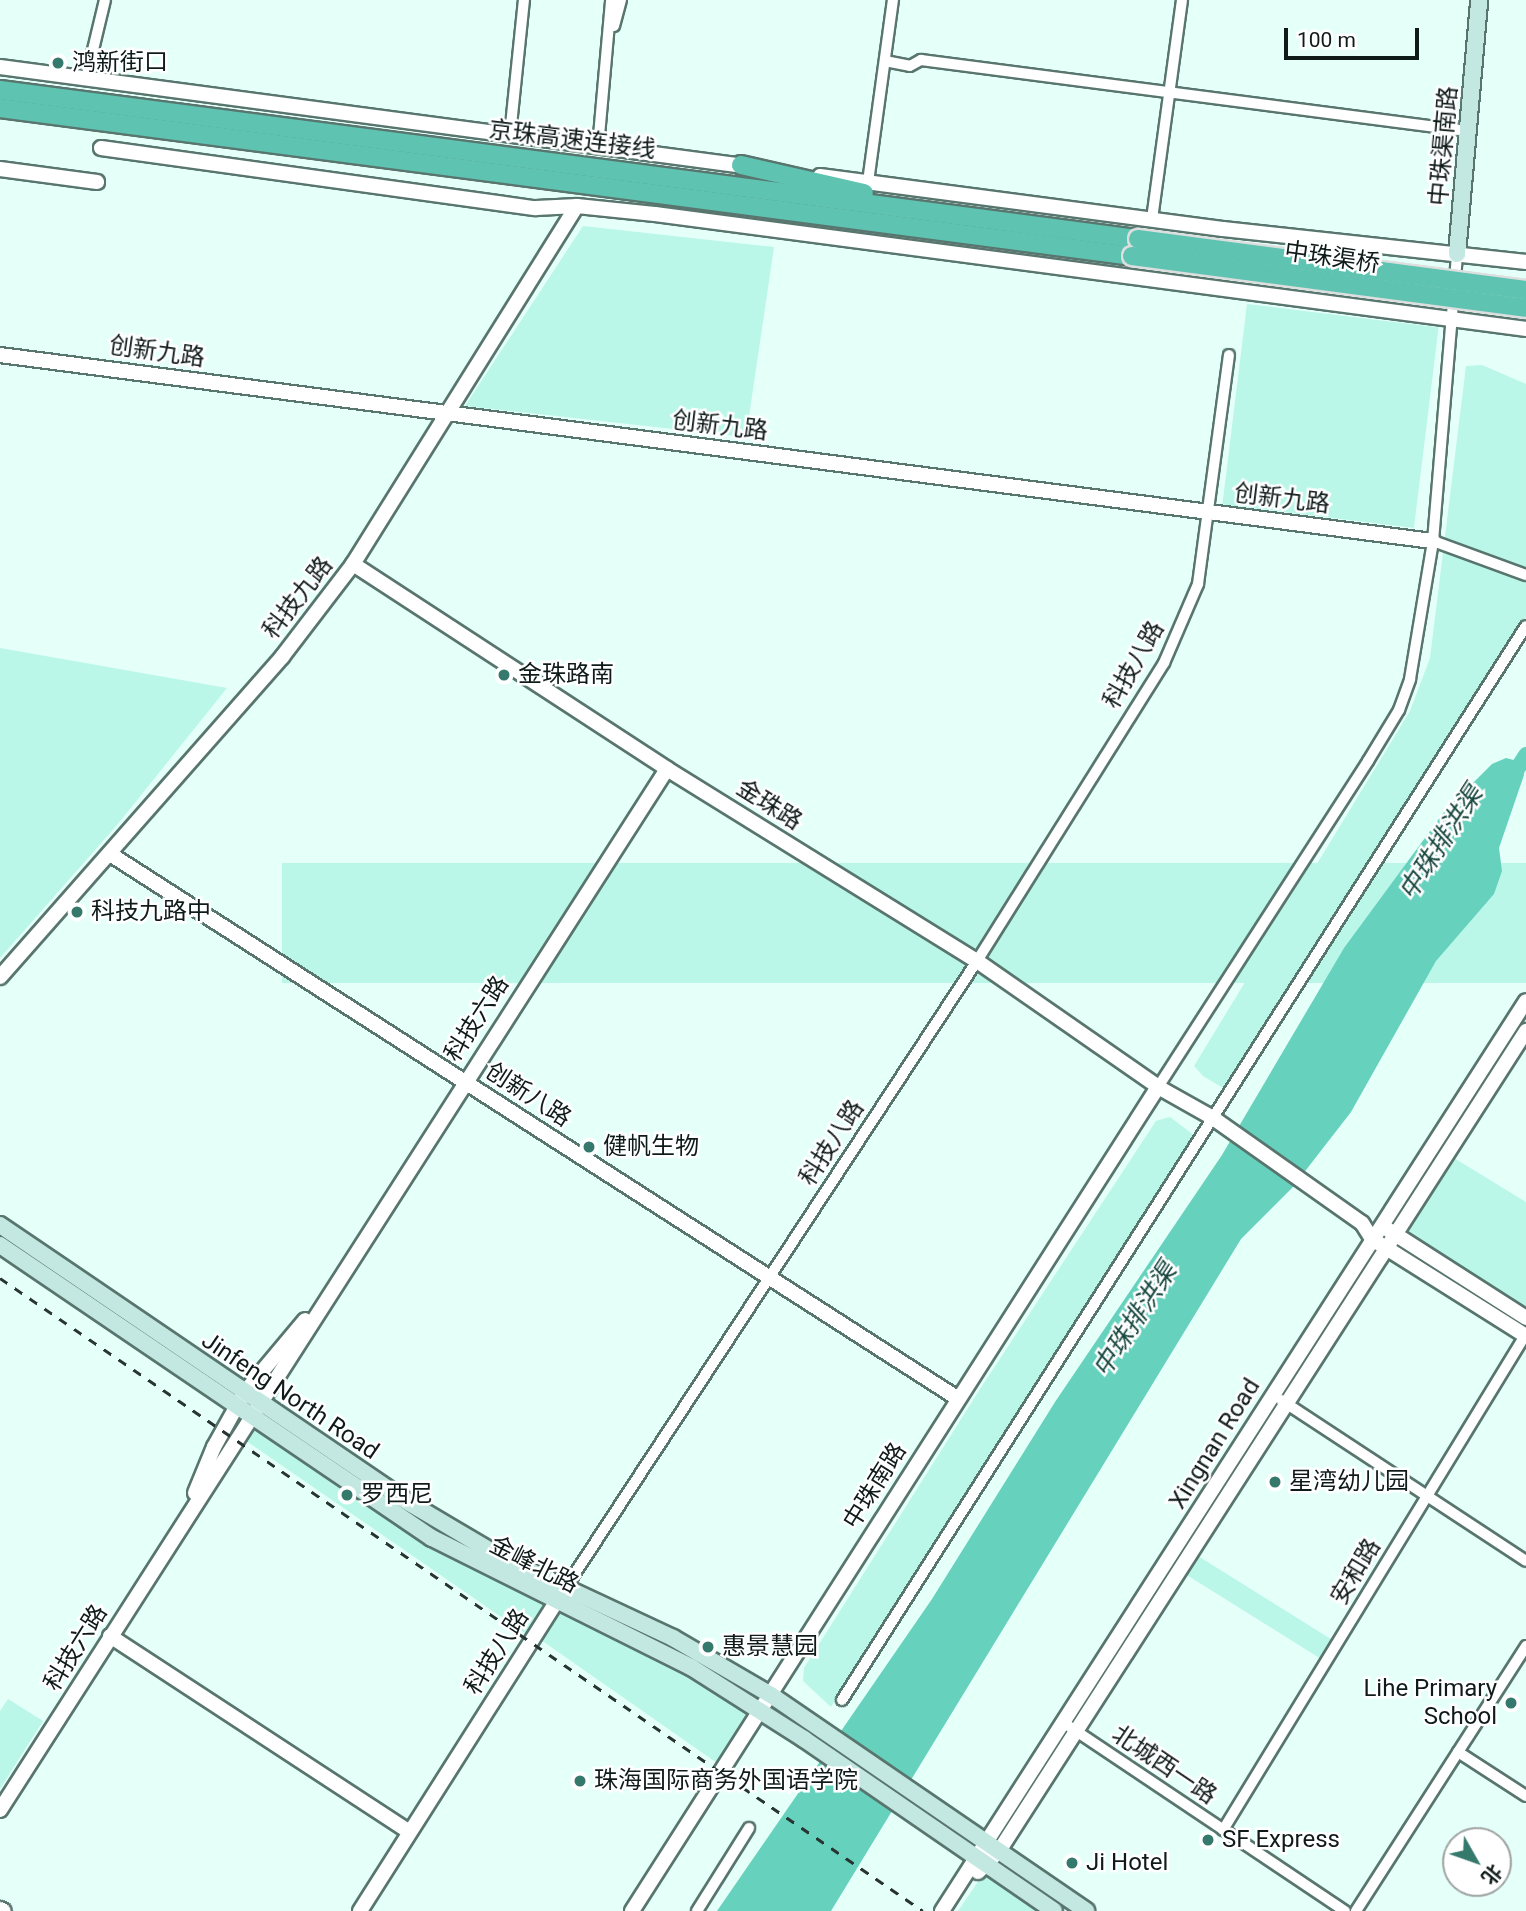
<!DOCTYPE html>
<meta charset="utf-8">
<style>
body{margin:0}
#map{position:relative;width:1526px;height:1911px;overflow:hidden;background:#e5fff9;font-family:Roboto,"Noto Sans SC",sans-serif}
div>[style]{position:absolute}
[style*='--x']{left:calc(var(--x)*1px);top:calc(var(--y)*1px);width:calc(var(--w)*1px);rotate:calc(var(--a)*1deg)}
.green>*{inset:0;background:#baf7e9;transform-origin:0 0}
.water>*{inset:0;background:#66d1bd}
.river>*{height:16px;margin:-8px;padding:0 8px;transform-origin:8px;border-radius:8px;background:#66d1bd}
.roads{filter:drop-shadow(2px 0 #58756e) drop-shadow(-2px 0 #58756e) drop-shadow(0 2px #58756e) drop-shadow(0 -2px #58756e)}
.minor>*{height:10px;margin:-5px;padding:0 5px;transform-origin:5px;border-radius:5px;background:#fff}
.tertiary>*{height:14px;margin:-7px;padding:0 7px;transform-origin:7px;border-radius:7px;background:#fff}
.secondary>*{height:16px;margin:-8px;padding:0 8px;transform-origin:8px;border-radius:8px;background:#c3e8e2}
.trunk>*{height:18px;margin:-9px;padding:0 9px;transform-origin:9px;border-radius:9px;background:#5fc3b2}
.rail>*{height:2.5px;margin-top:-1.25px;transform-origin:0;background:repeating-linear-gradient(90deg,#273432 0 9px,transparent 0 18px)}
.bridges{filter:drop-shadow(2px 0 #dddfdf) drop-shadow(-2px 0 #dddfdf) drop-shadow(0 2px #dddfdf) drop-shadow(0 -2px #dddfdf)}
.trunk-bridge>*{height:18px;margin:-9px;padding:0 9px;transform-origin:9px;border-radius:9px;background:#5fc3b2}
.dots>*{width:19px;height:19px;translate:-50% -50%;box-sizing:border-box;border:4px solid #fff;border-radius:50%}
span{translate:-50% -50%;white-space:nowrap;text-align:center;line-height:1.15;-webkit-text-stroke:5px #fff;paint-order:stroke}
.poi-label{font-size:24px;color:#0f1b19}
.left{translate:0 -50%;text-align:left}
.right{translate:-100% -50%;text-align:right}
.street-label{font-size:24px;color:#0f1b19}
.water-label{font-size:26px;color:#16463e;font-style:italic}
.north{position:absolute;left:1442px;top:1827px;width:70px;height:70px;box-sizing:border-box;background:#fff;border:2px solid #9fa4a3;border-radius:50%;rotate:130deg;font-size:19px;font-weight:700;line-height:28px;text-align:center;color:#0f1b19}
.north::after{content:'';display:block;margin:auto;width:24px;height:32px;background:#35796d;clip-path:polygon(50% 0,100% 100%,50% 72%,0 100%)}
.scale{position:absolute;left:1284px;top:28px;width:135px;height:32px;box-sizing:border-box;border:4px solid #0f1b19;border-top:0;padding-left:9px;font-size:21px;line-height:24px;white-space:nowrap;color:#0f1b19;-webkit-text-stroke:5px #fff;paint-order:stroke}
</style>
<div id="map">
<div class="green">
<i style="clip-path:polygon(583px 226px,774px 247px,746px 437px,465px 406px)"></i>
<i style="left:1247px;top:304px;width:193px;height:202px;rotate:7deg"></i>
<i style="clip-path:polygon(1482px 365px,1526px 384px,1526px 616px,1225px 1089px,1203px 1076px,1194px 1066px,1410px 711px,1430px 658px,1466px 366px)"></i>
<i style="clip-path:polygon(0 648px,227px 688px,117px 825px,0 958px)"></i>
<i style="left:1526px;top:863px;width:120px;height:1244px;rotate:90deg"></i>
<i style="clip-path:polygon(1170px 1117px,1195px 1136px,831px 1707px,803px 1681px,804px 1668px,980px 1389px,1156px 1121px)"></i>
<i style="clip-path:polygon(1454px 1158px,1526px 1202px,1526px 1311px,1407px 1233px)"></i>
<i style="clip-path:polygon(253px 1427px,427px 1542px,544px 1604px,526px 1634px,245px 1440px)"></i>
<i style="left:1198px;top:1556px;width:158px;height:22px;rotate:32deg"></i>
<i style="clip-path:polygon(559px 1613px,691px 1675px,749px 1712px,717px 1763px,541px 1640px)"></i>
<i style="clip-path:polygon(8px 1699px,43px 1721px,0 1789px,0 1711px)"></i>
<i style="clip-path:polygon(986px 1870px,1044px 1911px,958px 1911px)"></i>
</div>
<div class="water">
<i style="clip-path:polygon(1506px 758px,1521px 762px,1524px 775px,1499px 848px,1502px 871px,1494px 894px,1436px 961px,1351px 1112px,1292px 1188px,1241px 1239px,831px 1911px,717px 1911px,932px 1599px,1055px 1402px,1222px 1155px,1344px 948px,1444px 812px,1492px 764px)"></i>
</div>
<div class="river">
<i style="--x:1510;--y:780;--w:30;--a:-57"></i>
</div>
<div class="roads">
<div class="minor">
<i style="--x:614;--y:26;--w:27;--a:-75"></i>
<i style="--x:885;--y:61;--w:25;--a:11"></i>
<i style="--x:910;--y:66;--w:13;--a:-29"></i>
<i style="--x:921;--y:60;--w:543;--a:7.41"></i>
<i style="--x:86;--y:79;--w:81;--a:-76.5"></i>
<i style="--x:510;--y:135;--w:136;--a:-84.1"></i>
<i style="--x:598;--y:147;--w:148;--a:-84.9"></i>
<i style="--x:868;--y:182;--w:184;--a:-82.2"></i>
<i style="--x:1152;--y:219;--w:221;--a:-82.2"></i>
<i style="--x:1433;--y:541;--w:99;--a:20.1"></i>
<i style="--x:1158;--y:1087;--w:388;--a:-57.2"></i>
<i style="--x:1368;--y:761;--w:60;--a:-58.7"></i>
<i style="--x:1399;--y:710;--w:33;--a:-70"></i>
<i style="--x:1410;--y:679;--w:140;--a:-80.5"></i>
<i style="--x:1433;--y:541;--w:288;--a:-85.2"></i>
<i style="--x:1281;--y:1400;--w:293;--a:33.3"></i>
<i style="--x:566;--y:1587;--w:749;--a:-56.71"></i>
<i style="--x:977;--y:961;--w:352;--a:-57.9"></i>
<i style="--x:1164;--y:663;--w:86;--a:-66.7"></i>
<i style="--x:1198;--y:584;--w:231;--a:-82.3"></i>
<i style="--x:842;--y:1700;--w:1273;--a:-57.51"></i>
<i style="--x:1064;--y:1723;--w:338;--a:33.8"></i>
<i style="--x:1458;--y:1752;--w:81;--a:32.9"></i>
<i style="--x:1223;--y:1830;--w:581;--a:-58.58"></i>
<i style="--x:697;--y:1911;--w:98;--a:-57.9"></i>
<i style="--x:1356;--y:1911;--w:315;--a:-57.3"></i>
</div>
<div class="tertiary">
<i style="--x:0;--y:67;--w:758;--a:7.58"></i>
<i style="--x:101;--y:148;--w:439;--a:7.9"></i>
<i style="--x:536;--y:208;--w:41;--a:-2.8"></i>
<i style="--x:577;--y:206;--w:78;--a:5.9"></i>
<i style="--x:655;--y:214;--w:879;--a:7.52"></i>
<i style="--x:0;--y:169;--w:98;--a:7.6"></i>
<i style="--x:820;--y:176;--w:406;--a:7.5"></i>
<i style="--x:1223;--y:229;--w:305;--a:6.2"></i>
<i style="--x:0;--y:355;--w:1445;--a:7.4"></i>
<i style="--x:353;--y:564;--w:375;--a:33.1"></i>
<i style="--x:667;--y:769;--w:365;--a:31.8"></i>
<i style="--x:977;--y:961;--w:221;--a:34.8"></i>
<i style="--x:1158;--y:1087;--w:63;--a:29.4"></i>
<i style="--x:1213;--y:1118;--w:182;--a:35.2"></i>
<i style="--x:1362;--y:1223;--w:19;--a:58"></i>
<i style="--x:1372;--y:1239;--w:182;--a:32.2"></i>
<i style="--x:110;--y:854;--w:1007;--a:32.71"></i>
<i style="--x:0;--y:977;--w:427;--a:-48.6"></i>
<i style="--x:282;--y:657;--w:117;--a:-52.6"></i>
<i style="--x:353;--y:564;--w:422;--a:-58"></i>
<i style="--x:1387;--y:1229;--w:165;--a:32.6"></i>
<i style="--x:195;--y:1493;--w:50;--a:-67.6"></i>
<i style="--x:214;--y:1447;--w:62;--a:-60.9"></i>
<i style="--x:244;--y:1393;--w:95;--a:-50.1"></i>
<i style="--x:110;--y:1636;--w:356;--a:33.2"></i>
<i style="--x:0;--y:1810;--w:1236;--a:-57.35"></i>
<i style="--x:978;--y:1872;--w:30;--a:-45"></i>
<i style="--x:999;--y:1851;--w:975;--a:-57.27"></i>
<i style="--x:0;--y:1909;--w:4;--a:27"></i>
<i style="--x:360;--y:1911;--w:377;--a:-57.6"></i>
<i style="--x:632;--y:1911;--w:978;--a:-57.45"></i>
<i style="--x:942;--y:1911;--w:1081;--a:-57.31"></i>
</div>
<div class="secondary">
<i style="--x:1457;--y:254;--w:255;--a:-85"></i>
<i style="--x:0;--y:1225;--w:485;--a:34.2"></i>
<i style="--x:401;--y:1498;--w:122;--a:30.6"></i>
<i style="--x:506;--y:1560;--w:184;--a:25"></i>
<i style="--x:673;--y:1638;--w:113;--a:30.2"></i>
<i style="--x:771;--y:1695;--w:382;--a:34.4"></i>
<i style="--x:0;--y:1245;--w:522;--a:34.15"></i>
<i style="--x:432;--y:1538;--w:289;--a:26.5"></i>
<i style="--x:691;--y:1667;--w:134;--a:32.5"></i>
<i style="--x:804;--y:1739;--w:303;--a:34.5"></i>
</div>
<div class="trunk">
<i style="--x:0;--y:90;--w:1148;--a:7.46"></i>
<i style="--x:0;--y:108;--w:1142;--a:7.45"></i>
<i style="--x:741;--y:165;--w:126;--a:12.8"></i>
</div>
</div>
<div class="rail">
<i style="--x:0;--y:1278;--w:1119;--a:34.44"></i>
</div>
<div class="bridges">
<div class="trunk-bridge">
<i style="--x:1138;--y:239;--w:391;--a:7.5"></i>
<i style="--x:1132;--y:256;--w:397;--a:7.5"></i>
</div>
</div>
<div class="dots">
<i style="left:58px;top:63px;background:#35796d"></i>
<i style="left:504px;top:675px;background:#35796d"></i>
<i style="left:77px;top:912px;background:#35796d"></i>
<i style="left:589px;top:1147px;background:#35796d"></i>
<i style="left:1275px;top:1482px;background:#35796d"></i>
<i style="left:347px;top:1495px;background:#35796d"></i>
<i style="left:708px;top:1647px;background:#35796d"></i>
<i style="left:1511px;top:1703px;background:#35796d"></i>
<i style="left:580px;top:1781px;background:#35796d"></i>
<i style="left:1208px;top:1840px;background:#35796d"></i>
<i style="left:1072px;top:1863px;background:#35796d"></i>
</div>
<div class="poi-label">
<span class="left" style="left:72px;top:63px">鸿新街口</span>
<span class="left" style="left:518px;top:675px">金珠路南</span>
<span class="left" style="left:91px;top:912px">科技九路中</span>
<span class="left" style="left:603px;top:1147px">健帆生物</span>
<span class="left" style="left:1289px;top:1482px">星湾幼儿园</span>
<span class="left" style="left:361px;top:1495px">罗西尼</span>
<span class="left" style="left:722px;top:1647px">惠景慧园</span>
<span class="right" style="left:1497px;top:1703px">Lihe Primary<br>School</span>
<span class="left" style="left:594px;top:1781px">珠海国际商务外国语学院</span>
<span class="left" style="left:1222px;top:1840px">SF Express</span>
<span class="left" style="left:1086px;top:1863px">Ji Hotel</span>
</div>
<div class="street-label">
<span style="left:572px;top:140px;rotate:7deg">京珠高速连接线</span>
<span style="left:1444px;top:146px;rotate:-85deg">中珠渠南路</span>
<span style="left:1332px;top:258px;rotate:8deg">中珠渠桥</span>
<span style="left:157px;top:352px;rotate:8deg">创新九路</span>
<span style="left:720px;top:426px;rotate:7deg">创新九路</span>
<span style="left:1282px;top:499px;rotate:7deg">创新九路</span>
<span style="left:298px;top:598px;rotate:-52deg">科技九路</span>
<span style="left:1134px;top:665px;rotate:-60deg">科技八路</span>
<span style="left:769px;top:805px;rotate:32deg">金珠路</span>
<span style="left:477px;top:1019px;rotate:-57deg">科技六路</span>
<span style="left:528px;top:1095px;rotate:33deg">创新八路</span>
<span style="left:832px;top:1143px;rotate:-57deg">科技八路</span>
<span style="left:290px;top:1396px;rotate:34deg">Jinfeng North Road</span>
<span style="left:1215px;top:1444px;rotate:-58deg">Xingnan Road</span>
<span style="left:875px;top:1486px;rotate:-58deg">中珠南路</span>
<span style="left:534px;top:1565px;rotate:27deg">金峰北路</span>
<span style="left:1356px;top:1572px;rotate:-59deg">安和路</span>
<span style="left:76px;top:1648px;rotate:-58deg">科技六路</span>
<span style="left:497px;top:1652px;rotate:-57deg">科技八路</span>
<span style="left:1164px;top:1765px;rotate:34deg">北城西一路</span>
</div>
<div class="water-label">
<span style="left:1441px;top:843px;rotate:-57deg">中珠排洪渠</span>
<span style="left:1135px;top:1320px;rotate:-57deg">中珠排洪渠</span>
</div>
<div class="north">北</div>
<div class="scale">100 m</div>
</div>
